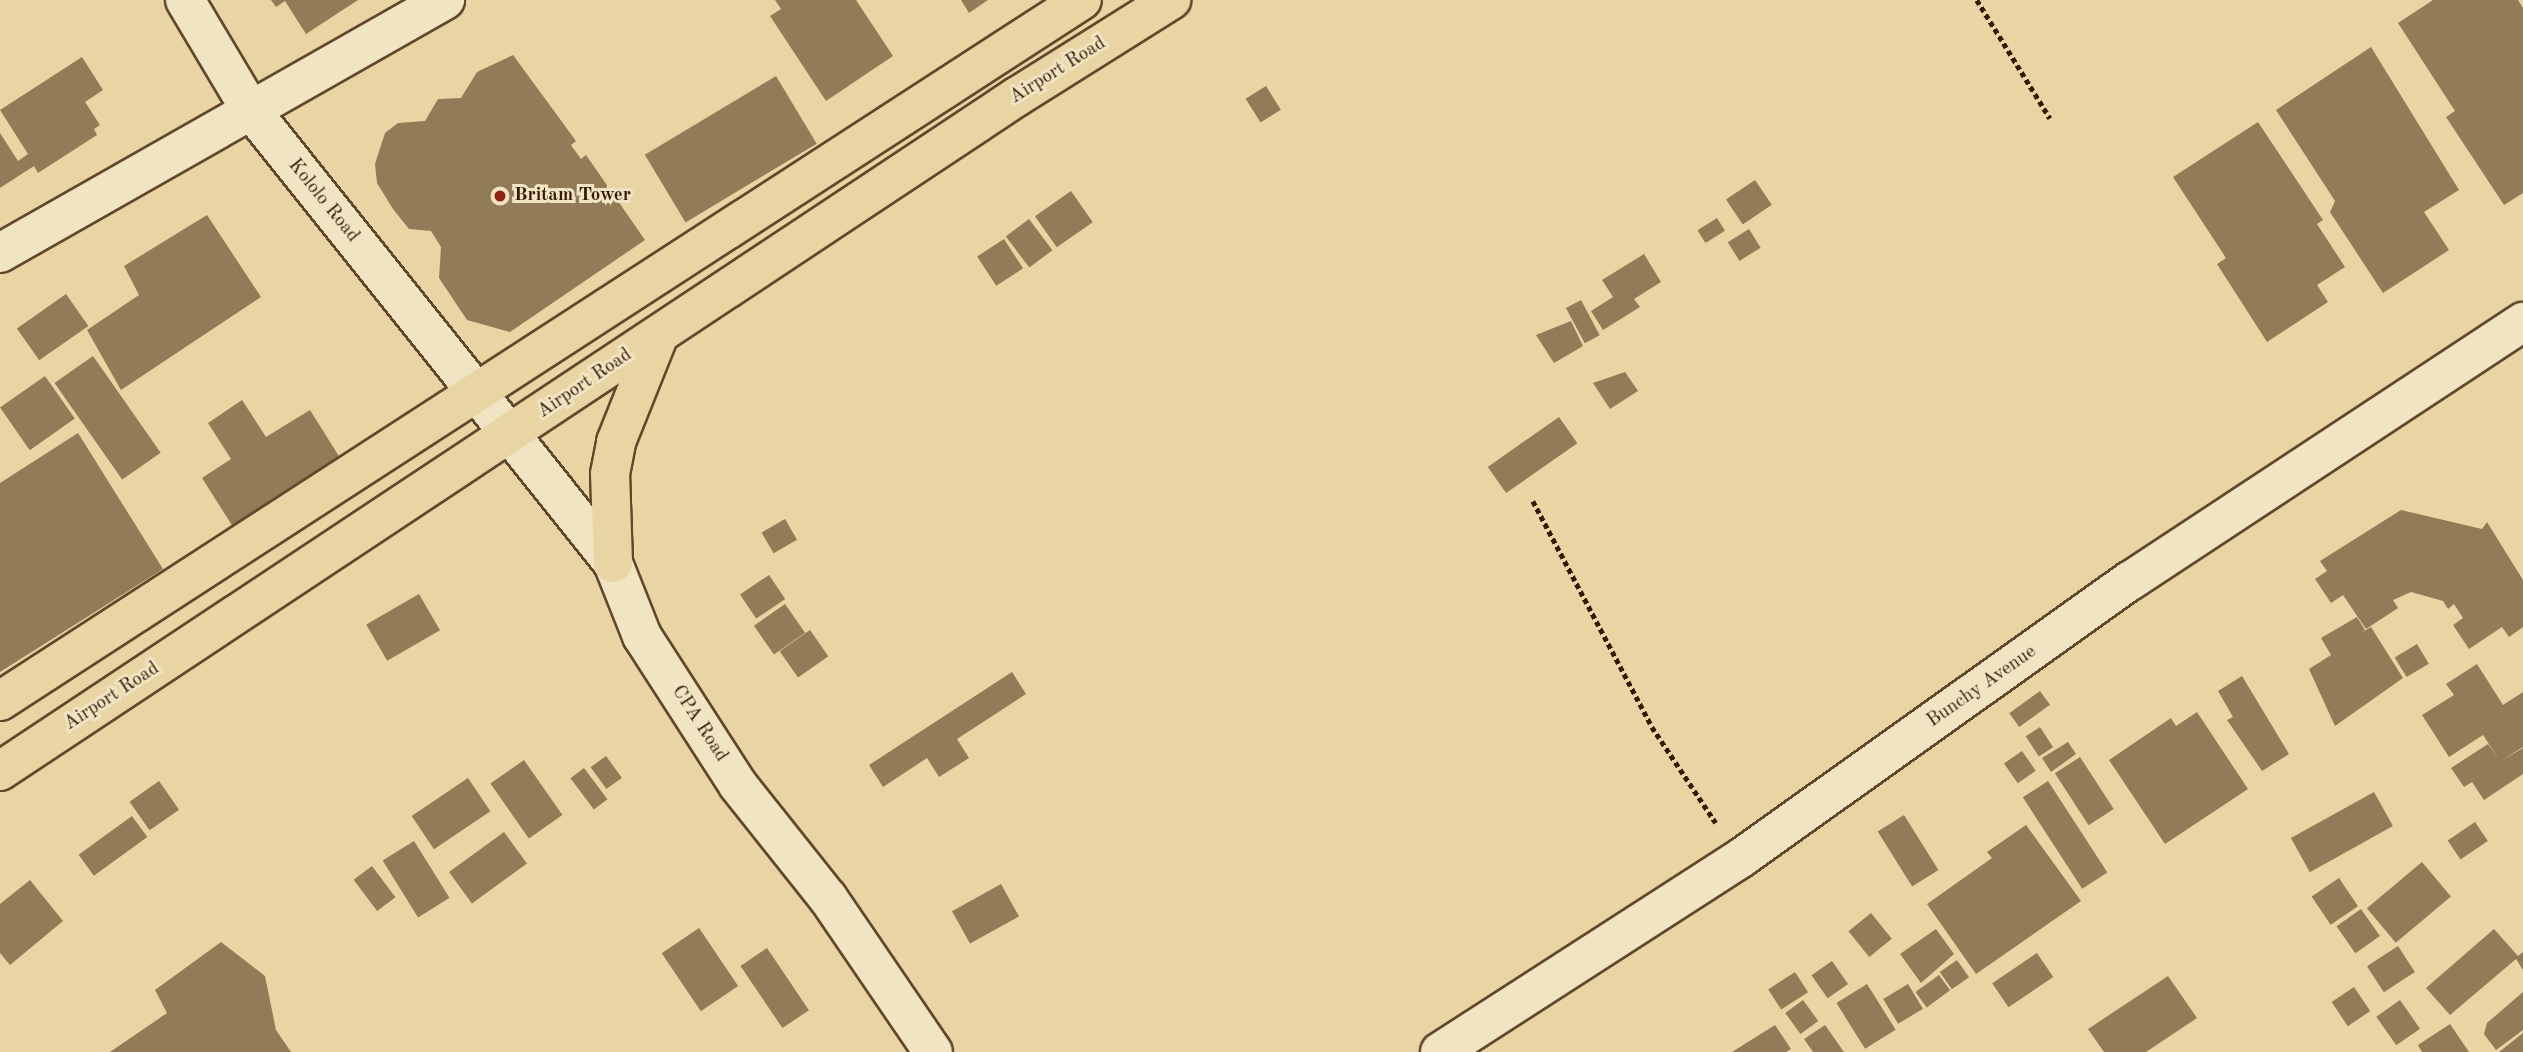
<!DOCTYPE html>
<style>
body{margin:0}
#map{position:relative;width:2523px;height:1052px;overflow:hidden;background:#e8d5a3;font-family:"Old Standard TT",serif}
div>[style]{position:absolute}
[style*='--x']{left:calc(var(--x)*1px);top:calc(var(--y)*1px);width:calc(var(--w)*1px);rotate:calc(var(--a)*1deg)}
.building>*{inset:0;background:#927b57;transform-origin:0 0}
.path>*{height:4.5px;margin-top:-2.25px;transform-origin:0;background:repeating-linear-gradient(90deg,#341904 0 5px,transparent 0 8.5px)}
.roads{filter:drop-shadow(2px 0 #61482c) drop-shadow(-2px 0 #61482c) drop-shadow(0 2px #61482c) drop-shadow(0 -2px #61482c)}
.minor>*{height:38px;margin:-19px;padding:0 19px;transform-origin:19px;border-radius:19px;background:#f0e4c3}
.major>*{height:38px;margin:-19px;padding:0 19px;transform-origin:19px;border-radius:19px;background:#e8d5a3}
.dots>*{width:19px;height:19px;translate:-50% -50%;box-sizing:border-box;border:4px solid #f0e4c3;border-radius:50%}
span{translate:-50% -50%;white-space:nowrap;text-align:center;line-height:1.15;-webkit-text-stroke:6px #f0e4c3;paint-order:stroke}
.street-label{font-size:19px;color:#341904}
.poi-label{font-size:19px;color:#341904;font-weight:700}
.left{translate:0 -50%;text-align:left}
</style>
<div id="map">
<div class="building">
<i style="clip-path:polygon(271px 0,358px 0,306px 34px,285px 1px,276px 7px)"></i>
<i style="clip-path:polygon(775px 0,856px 0,893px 56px,826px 101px,770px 16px,781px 9px)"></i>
<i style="clip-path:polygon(961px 0,988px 0,969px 13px)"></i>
<i style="clip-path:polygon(2433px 0,2518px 0,2523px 8px,2523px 193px,2504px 205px,2446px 117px,2455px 111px,2398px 23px)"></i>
<i style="clip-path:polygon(2371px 47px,2459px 190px,2424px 212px,2449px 250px,2383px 293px,2330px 212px,2335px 201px,2276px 110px)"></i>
<i style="clip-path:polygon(513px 55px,576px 141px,571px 145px,581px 159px,586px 155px,645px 240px,510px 332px,467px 320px,439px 278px,441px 247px,431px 231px,409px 229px,393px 209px,377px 183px,375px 164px,385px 133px,398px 123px,425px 121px,438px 99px,461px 98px,477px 72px)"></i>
<i style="clip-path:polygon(82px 57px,103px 90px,85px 102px,100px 125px,94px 129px,97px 135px,38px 173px,34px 166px,0 188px,0 133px,18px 161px,28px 154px,0 110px)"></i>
<i style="left:776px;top:76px;width:79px;height:153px;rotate:59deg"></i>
<i style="left:1266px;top:86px;width:28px;height:24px;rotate:58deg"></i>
<i style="clip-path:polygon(2258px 122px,2323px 220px,2317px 224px,2345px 267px,2317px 285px,2328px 302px,2267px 342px,2217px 264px,2226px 258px,2173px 177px)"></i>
<i style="left:1755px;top:180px;width:30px;height:35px;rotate:56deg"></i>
<i style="left:1071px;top:191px;width:38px;height:44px;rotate:55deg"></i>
<i style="clip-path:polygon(207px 215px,261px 297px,121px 390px,87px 330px,139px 295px,124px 266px)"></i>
<i style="left:1717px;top:218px;width:15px;height:23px;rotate:58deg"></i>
<i style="left:1029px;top:219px;width:39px;height:29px;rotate:53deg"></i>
<i style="left:1749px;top:229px;width:22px;height:25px;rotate:58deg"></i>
<i style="left:1004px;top:239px;width:35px;height:32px;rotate:57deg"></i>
<i style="clip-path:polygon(1644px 254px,1661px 282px,1634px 299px,1640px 307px,1603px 330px,1591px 311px,1613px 297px,1602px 280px)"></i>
<i style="left:66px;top:294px;width:39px;height:60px;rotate:55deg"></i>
<i style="left:1581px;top:300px;width:40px;height:17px;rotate:62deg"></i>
<i style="clip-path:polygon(1571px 321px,1583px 346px,1554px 363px,1536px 335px)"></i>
<i style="left:93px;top:356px;width:118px;height:47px;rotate:55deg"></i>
<i style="clip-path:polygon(1625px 372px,1638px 391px,1610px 409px,1593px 383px)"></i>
<i style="left:45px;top:376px;width:52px;height:55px;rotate:55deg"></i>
<i style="clip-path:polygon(242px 400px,266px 437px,310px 410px,342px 461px,235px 530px,202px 478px,231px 459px,208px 423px)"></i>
<i style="left:1559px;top:417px;width:32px;height:87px;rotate:55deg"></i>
<i style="clip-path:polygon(78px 433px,163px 569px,0 672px,0 483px)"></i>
<i style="clip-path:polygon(2401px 510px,2482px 529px,2487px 522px,2523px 580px,2523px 627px,2509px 637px,2502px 627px,2469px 649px,2453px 625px,2463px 618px,2454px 604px,2448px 609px,2443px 601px,2411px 592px,2393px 600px,2398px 608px,2366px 629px,2343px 595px,2331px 603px,2315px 579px,2327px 571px,2320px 561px)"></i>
<i style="left:785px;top:519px;width:24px;height:27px;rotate:60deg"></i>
<i style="left:769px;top:575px;width:29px;height:35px;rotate:56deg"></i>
<i style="left:419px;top:594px;width:42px;height:61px;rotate:60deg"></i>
<i style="left:785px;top:604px;width:35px;height:38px;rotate:55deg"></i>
<i style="clip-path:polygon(2357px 617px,2365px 630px,2361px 633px,2371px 627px,2403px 678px,2335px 726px,2309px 669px,2331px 655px,2321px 638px)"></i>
<i style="left:810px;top:630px;width:32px;height:37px;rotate:55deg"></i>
<i style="left:2417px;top:644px;width:23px;height:26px;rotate:59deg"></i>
<i style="clip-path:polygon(2477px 664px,2503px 705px,2523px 692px,2523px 747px,2499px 762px,2523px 748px,2523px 774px,2484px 800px,2472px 782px,2464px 787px,2451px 768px,2488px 744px,2498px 758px,2483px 735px,2449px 757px,2422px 715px,2454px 695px,2446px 684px)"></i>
<i style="clip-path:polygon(1012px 672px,1026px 694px,957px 739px,969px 758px,939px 777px,927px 758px,883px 787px,869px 765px)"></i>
<i style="clip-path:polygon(2242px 676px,2289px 754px,2262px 771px,2227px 720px,2233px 717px,2218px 691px)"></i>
<i style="left:2040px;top:691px;width:17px;height:38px;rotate:54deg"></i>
<i style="clip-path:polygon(2197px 712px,2248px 789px,2165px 844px,2109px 760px,2171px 718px,2176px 726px)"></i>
<i style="left:2040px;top:727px;width:24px;height:17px;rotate:57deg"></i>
<i style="clip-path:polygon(2068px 742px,2076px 754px,2051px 772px,2042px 758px)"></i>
<i style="left:2022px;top:751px;width:24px;height:22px;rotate:55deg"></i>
<i style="left:606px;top:756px;width:27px;height:19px;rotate:54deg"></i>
<i style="left:2080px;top:757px;width:62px;height:30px;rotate:57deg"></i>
<i style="left:524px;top:760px;width:67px;height:41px;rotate:55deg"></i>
<i style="left:584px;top:768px;width:39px;height:17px;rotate:53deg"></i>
<i style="left:468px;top:778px;width:40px;height:68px;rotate:56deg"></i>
<i style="left:159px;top:781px;width:35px;height:36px;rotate:55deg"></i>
<i style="left:2048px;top:781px;width:109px;height:30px;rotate:57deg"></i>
<i style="left:2374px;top:792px;width:39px;height:95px;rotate:61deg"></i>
<i style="left:1904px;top:815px;width:65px;height:31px;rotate:58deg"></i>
<i style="left:132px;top:816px;width:26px;height:66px;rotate:54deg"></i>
<i style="left:2475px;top:822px;width:23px;height:33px;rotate:56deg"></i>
<i style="clip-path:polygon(2026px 825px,2081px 901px,1976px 974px,1927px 904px,1992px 858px,1987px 852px)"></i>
<i style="left:504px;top:832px;width:39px;height:68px;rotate:54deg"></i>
<i style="left:414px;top:841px;width:67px;height:37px;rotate:58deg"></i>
<i style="left:2422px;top:862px;width:45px;height:72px;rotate:50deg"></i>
<i style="left:372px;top:866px;width:39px;height:23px;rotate:53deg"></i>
<i style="left:2339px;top:878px;width:34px;height:33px;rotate:56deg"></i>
<i style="clip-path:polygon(30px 880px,63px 921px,10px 965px,0 953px,0 904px)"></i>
<i style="left:1001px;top:884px;width:37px;height:56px;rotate:61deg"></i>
<i style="left:2361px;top:909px;width:33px;height:30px;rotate:55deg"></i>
<i style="left:1871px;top:913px;width:33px;height:29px;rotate:51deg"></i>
<i style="left:699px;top:928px;width:70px;height:45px;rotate:56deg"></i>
<i style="clip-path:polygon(1936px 929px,1954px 954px,1921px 983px,1900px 954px)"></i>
<i style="clip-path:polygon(2494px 929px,2518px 956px,2523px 952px,2523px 970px,2516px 959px,2450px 1015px,2426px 988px)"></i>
<i style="clip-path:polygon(221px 942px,265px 976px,276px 1030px,291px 1052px,110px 1052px,167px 1013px,155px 990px)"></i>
<i style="left:2398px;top:946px;width:31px;height:37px;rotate:57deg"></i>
<i style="left:767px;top:948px;width:75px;height:32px;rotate:56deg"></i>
<i style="left:2037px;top:953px;width:29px;height:54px;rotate:56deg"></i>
<i style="left:1957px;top:960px;width:21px;height:21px;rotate:55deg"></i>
<i style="left:1832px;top:961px;width:28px;height:25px;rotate:55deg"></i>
<i style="left:1795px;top:972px;width:24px;height:32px;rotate:57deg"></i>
<i style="left:1939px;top:975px;width:19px;height:29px;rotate:54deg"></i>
<i style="clip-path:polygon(2168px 976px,2197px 1018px,2146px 1052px,2104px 1052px,2088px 1029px)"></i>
<i style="left:1867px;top:984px;width:54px;height:36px;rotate:58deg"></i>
<i style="left:1908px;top:984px;width:29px;height:29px;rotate:59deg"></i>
<i style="left:2354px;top:987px;width:29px;height:27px;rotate:56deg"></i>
<i style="clip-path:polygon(2523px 992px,2523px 1030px,2496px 1050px,2484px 1034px,2487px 1023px)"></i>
<i style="left:1803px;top:1000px;width:26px;height:22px;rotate:54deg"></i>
<i style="left:2400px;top:1000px;width:35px;height:29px;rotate:55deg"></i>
<i style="clip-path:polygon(2450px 1024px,2469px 1052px,2422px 1052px,2418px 1045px)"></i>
<i style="clip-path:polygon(1775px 1025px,1791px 1049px,1786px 1052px,1732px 1052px)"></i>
<i style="clip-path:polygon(1825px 1025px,1844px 1052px,1813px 1052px,1804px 1039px)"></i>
<i style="clip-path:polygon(2523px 1033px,2523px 1052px,2499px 1052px)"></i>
</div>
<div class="path">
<i style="--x:1977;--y:0;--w:139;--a:58.3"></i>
<i style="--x:1533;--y:501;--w:255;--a:62.2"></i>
<i style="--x:1652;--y:727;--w:115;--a:56.3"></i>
</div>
<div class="roads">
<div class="minor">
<i style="--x:185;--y:0;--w:127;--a:59.2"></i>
<i style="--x:250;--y:109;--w:581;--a:51.36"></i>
<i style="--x:613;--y:563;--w:79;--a:68.3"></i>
<i style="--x:642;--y:636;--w:177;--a:57.2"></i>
<i style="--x:738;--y:785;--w:144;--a:51.5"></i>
<i style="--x:828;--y:898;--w:186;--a:55.7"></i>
<i style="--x:0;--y:253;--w:512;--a:-29.62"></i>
<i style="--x:1440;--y:1052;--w:358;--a:-32.8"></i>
<i style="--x:1741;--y:858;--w:478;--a:-35.5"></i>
<i style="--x:2130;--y:581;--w:471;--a:-33.4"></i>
</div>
<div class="major">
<i style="--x:613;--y:563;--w:89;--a:-91.9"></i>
<i style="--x:610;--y:474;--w:33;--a:-79"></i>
<i style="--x:616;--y:442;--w:113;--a:-68.2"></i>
<i style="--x:0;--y:701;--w:1289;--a:-32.94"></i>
<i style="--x:0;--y:771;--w:1221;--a:-33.55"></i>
<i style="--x:1018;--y:96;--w:181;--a:-32.1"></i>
</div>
</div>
<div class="dots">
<i style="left:500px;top:196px;background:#8f2418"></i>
</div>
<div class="street-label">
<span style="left:1058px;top:71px;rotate:-32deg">Airport Road</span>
<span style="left:323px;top:201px;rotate:51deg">Kololo Road</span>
<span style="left:585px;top:384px;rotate:-34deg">Airport Road</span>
<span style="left:1982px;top:687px;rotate:-35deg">Bunchy Avenue</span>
<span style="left:112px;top:697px;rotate:-33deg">Airport Road</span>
<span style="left:699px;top:724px;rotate:57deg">CPA Road</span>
</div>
<div class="poi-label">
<span class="left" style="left:514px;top:196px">Britam Tower</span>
</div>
</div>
